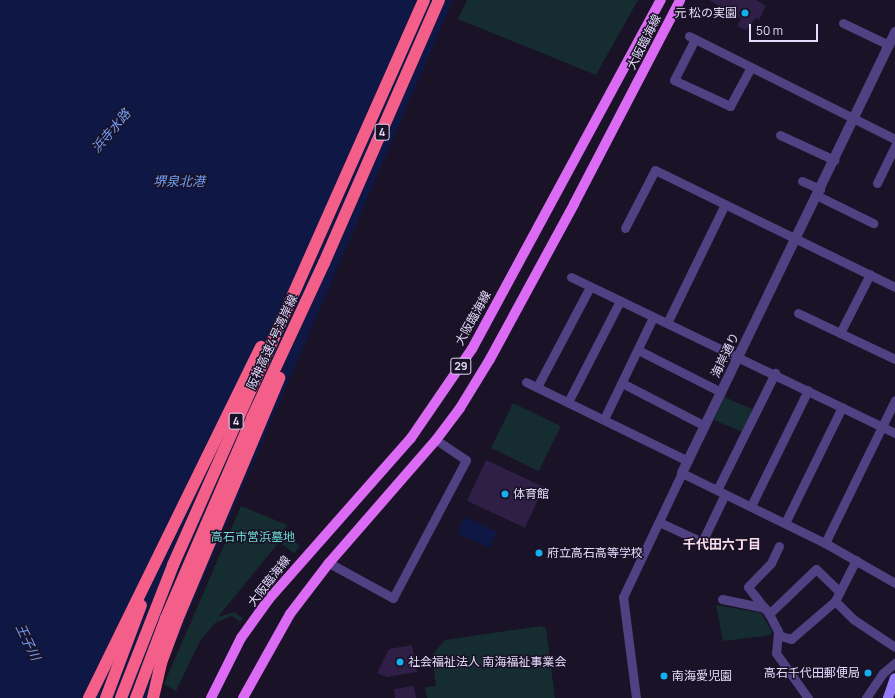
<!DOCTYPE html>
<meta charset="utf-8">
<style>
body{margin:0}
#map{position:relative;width:895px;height:698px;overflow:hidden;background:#1a1227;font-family:Manrope,"Noto Sans JP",sans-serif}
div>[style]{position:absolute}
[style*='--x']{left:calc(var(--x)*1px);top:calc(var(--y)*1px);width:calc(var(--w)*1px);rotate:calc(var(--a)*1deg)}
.green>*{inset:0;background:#152d31;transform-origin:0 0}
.water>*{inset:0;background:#0f1844;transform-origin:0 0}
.building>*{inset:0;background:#2f1f47;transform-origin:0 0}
.minor>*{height:9px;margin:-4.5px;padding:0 4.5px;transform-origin:4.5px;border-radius:4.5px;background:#504183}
.tertiary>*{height:10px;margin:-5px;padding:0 5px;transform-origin:5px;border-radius:5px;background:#504183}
.secondary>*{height:10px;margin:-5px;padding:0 5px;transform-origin:5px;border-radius:5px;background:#9479f5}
.primary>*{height:10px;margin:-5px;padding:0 5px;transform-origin:5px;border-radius:5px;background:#db6af4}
.motorway>*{height:12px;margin:-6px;padding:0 6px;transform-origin:6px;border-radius:6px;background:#f35f89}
.dots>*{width:11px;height:11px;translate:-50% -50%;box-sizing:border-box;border:2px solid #1a1227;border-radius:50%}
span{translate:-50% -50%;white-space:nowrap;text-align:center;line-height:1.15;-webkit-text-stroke:3px #1a1227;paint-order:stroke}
.shield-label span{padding:1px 3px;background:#1a1227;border:1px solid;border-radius:3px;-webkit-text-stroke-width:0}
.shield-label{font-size:11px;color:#e5dbfc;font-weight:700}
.poi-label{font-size:12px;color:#e5dbfc}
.right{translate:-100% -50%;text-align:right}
.left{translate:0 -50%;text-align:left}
.street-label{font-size:12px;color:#e5dbfc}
.park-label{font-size:12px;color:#6bd8d2}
.water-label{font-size:13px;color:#719ef5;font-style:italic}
.neighbourhood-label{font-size:13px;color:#fcddeb;font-weight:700}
.scale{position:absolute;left:749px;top:24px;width:69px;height:18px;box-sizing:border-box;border:2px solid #e5dbfc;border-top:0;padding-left:5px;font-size:12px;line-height:14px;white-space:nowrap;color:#e5dbfc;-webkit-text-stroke:3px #1a1227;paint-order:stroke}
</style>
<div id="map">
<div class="green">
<i style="clip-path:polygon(467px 0,638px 0,596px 75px,458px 19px)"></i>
<i style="left:724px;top:397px;width:33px;height:25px;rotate:23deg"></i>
<i style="left:513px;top:403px;width:53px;height:50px;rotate:26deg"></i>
<i style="clip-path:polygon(241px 506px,287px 525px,284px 531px,300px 546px,294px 553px,279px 542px,218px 617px,234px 612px,243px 618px,240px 622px,232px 616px,215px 623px,200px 641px,176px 691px,164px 684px)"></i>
<i style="clip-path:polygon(716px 605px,761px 613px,772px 631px,771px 635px,723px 641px)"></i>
<i style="clip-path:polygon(541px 626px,546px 628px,555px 698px,427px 698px,425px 687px,436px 686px,432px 655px,445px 640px)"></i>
</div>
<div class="water">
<i style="clip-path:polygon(0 0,453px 0,152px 698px,0 698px)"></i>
<i style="left:465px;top:517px;width:35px;height:18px;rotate:25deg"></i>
</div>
<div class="building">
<i style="clip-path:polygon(709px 0,756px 0,766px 6px,759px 20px,756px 18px,746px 30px,737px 26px,741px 19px)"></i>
<i style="left:486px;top:460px;width:64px;height:45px;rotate:25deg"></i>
<i style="clip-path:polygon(412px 645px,417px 672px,387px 677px,377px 673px,389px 649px)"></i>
<i style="clip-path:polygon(414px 686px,416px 698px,395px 698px,394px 689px)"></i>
</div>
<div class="minor">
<i style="--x:843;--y:23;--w:51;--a:25.6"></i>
<i style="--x:689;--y:36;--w:230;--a:26.6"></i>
<i style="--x:695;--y:39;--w:46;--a:117.1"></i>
<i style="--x:674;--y:80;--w:62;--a:24.9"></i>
<i style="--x:730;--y:106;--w:44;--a:-61.7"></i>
<i style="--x:780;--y:135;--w:60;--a:24.8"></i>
<i style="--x:802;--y:181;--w:20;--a:24"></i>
<i style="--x:877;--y:183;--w:41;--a:-64.1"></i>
<i style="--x:816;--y:195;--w:64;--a:26.2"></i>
<i style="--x:625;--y:228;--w:65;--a:-62.7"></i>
<i style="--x:655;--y:170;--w:267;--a:26"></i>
<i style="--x:571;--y:277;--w:360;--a:25.7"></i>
<i style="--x:798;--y:313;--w:107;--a:25.4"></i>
<i style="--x:667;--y:323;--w:132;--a:-64"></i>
<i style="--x:840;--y:333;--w:66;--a:-63"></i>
<i style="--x:638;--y:350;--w:93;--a:26.8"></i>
<i style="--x:526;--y:382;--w:180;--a:26"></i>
<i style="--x:622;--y:383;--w:93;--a:27.4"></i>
<i style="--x:537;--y:387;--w:113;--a:-62.1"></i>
<i style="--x:568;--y:402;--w:114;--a:-62.8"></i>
<i style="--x:604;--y:419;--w:113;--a:-64.3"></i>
<i style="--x:717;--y:490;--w:131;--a:-63.6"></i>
<i style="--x:751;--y:506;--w:129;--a:-63.8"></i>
<i style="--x:659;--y:522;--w:47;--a:24.9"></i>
<i style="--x:702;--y:542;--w:53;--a:-64.4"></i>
<i style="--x:785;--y:523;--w:129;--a:-63.8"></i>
<i style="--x:825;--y:543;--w:159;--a:-63.9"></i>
<i style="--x:779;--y:546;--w:19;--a:115"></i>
<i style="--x:771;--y:563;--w:33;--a:134"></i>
<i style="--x:748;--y:587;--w:34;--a:52"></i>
<i style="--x:769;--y:614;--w:19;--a:62"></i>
<i style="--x:778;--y:631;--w:22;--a:95"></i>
<i style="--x:776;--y:653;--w:55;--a:54.6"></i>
<i style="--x:329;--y:563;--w:73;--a:28.7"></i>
<i style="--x:393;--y:598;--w:156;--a:-62.1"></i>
<i style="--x:466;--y:460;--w:36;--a:-146"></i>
<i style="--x:722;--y:599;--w:44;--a:11.8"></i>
<i style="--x:835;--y:601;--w:25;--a:45"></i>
<i style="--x:853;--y:619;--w:50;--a:33.7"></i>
<i style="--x:769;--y:614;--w:65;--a:-43.8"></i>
<i style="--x:816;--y:569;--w:33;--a:44"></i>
<i style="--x:778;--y:635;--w:14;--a:17"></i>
<i style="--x:791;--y:639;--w:58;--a:-40.8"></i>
<i style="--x:835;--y:601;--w:46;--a:-62.9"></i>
<i style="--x:636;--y:698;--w:102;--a:-97.3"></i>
<i style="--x:623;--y:597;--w:137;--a:-64.6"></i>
<i style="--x:682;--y:473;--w:159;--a:26.1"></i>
<i style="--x:825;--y:543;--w:81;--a:29.7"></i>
<i style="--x:866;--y:698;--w:30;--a:-56"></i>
<i style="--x:883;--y:673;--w:16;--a:-40"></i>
</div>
<div class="tertiary">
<i style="--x:682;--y:473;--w:490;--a:-64.2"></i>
</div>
<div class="secondary">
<i style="--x:888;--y:698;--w:21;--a:-71"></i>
</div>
<div class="primary">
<i style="--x:211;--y:698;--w:67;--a:-63.4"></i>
<i style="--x:241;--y:638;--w:48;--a:-54.3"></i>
<i style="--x:269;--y:599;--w:215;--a:-48.6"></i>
<i style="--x:411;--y:438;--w:108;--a:-55.6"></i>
<i style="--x:472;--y:349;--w:397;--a:-61.6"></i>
<i style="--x:243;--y:698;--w:96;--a:-60.8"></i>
<i style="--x:290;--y:614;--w:64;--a:-52.6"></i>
<i style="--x:329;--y:563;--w:163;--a:-49"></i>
<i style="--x:436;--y:440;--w:40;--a:-53"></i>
<i style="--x:460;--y:408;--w:57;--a:-58.5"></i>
<i style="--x:490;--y:359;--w:176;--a:-61.5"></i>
<i style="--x:574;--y:204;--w:230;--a:-62.5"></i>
</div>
<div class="motorway">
<i style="--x:89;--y:698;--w:391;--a:-63.9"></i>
<i style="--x:106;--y:698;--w:99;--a:-69.4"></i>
<i style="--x:121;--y:698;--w:143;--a:-68.6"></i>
<i style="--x:173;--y:565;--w:618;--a:-66.05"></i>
<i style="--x:136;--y:698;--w:85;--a:-69.4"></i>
<i style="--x:166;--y:618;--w:218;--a:-66.7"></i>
<i style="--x:252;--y:418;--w:171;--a:-65.1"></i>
<i style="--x:324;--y:263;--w:287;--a:-66.4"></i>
<i style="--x:153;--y:698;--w:36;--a:-77"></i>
<i style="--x:161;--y:663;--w:46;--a:-69.6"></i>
<i style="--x:177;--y:620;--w:263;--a:-67.1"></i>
</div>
<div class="dots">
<i style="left:745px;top:13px;background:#15aeee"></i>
<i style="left:505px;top:494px;background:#15aeee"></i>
<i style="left:539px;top:553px;background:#15aeee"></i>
<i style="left:400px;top:662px;background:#15aeee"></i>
<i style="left:868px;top:673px;background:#15aeee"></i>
<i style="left:664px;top:676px;background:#15aeee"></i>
</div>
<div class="shield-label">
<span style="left:382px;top:132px">4</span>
<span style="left:461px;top:366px">29</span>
<span style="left:236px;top:421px">4</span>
</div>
<div class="poi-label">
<span class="right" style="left:737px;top:13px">元 松の実園</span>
<span class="left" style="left:513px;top:494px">体育館</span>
<span class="left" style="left:547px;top:553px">府立高石高等学校</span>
<span class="left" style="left:408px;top:662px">社会福祉法人 南海福祉事業会</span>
<span class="right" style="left:860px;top:673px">高石千代田郵便局</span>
<span class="left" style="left:672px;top:676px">南海愛児園</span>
</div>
<div class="street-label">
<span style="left:644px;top:42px;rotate:-63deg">大阪臨海線</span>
<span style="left:473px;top:318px;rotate:-61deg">大阪臨海線</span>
<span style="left:272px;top:342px;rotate:-65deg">阪神高速4号湾岸線</span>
<span style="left:725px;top:355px;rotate:-64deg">海岸通り</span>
<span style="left:269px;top:581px;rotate:-52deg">大阪臨海線</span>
</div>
<div class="park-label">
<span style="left:253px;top:537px">高石市営浜墓地</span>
</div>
<div class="water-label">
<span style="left:111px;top:131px;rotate:-50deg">浜寺水路</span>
<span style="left:179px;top:181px">堺泉北港</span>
<span style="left:28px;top:642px;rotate:64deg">王子川</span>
</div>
<div class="neighbourhood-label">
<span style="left:722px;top:544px">千代田六丁目</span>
</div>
<div class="scale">50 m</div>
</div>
